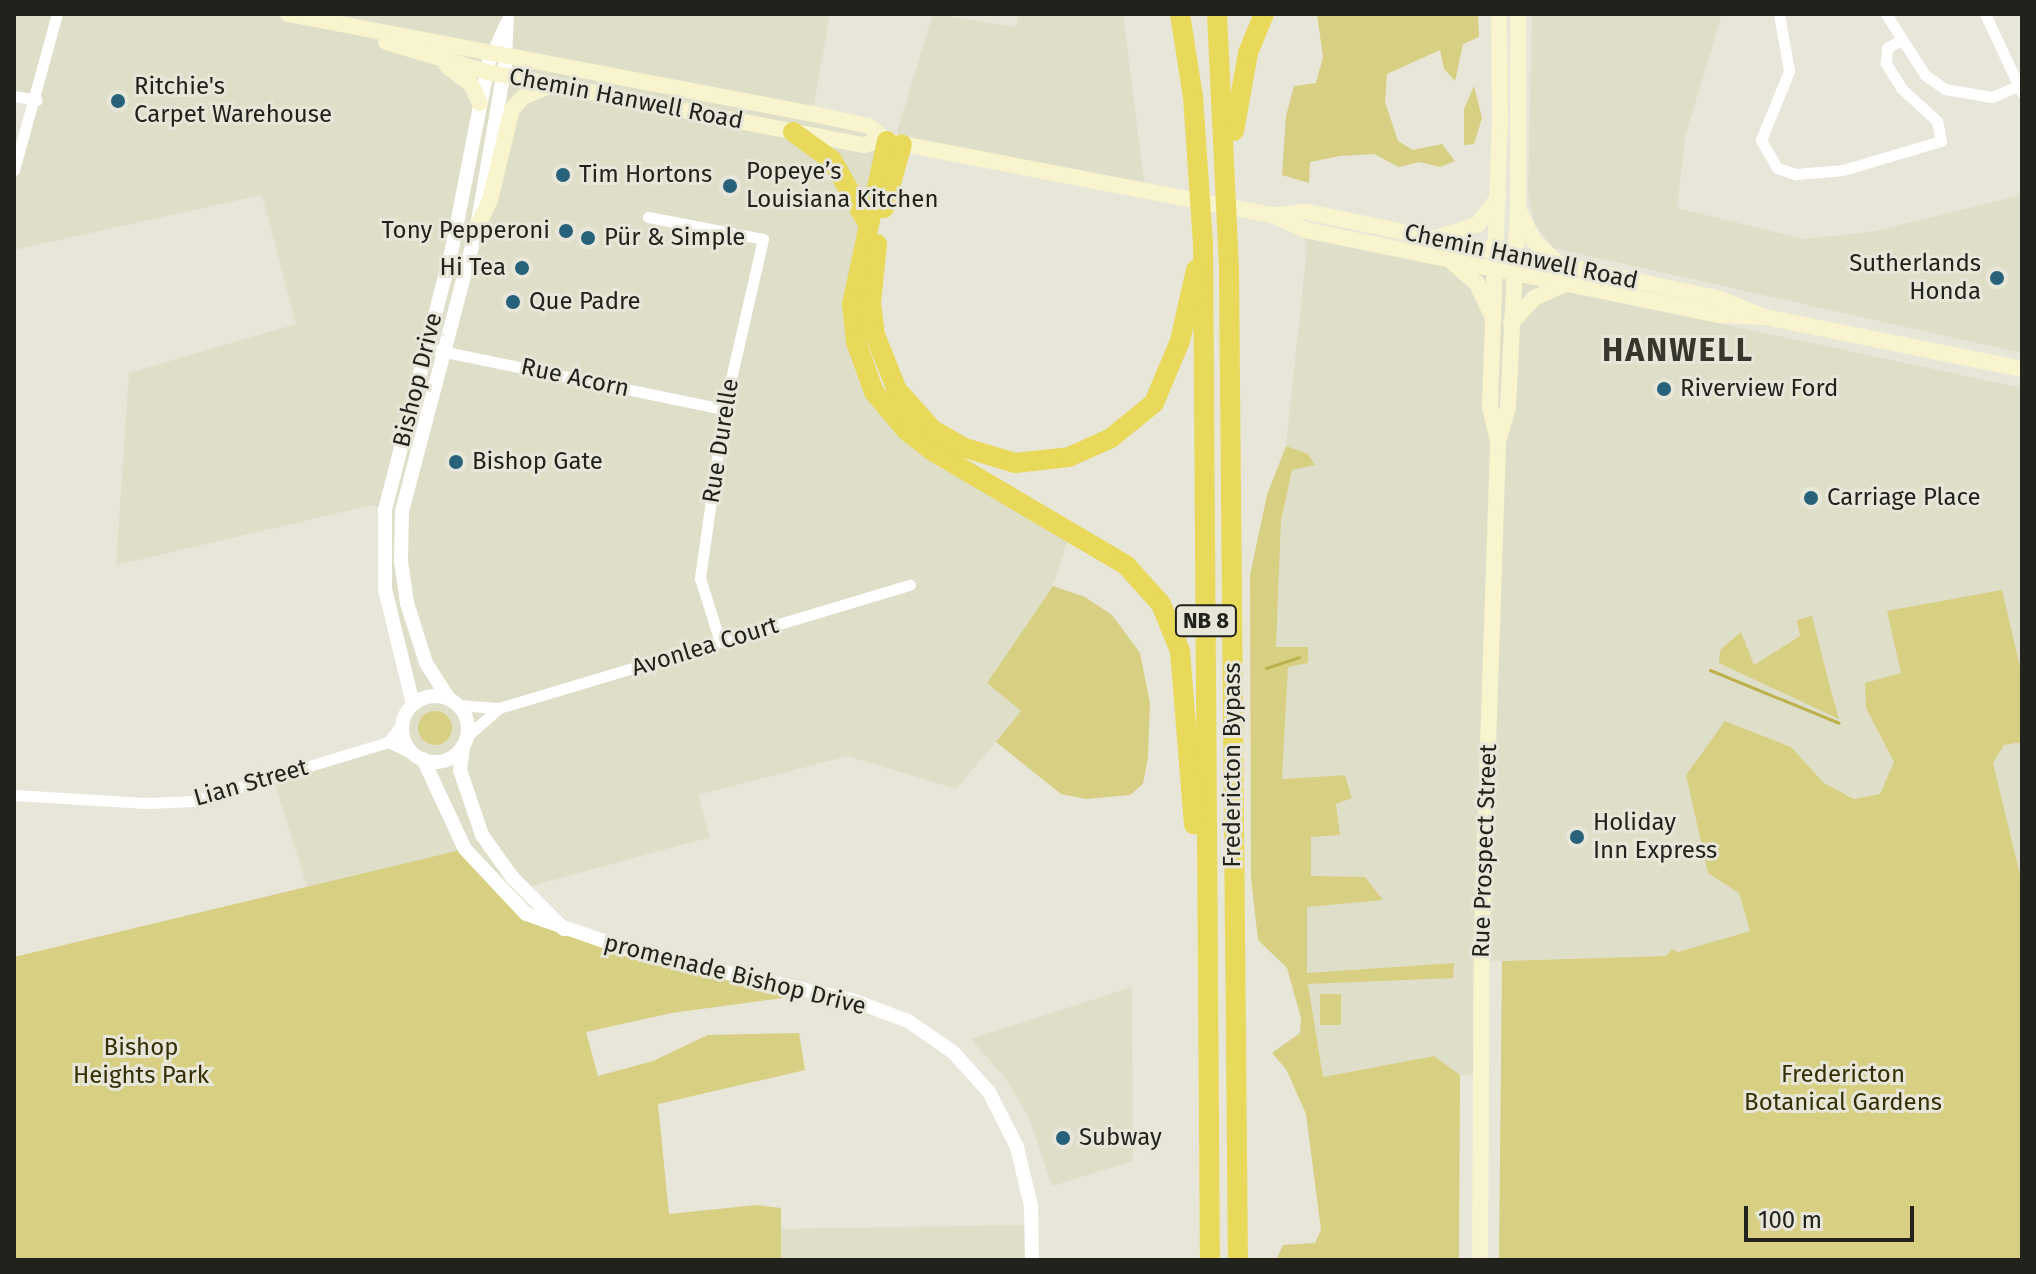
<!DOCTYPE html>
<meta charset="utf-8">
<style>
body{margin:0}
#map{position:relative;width:2036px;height:1274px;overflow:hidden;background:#e7e6d9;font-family:"Fira Sans",sans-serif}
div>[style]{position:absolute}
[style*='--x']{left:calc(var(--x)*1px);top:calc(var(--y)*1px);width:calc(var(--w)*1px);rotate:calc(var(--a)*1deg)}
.built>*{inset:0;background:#dfdec9}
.green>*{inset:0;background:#d7cf81;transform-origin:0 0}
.round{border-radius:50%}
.stream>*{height:3px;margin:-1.5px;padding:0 1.5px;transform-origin:1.5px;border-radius:1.5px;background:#bcb14d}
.minor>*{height:11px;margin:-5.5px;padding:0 5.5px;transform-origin:5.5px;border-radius:5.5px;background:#fff}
.tertiary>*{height:14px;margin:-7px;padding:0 7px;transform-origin:7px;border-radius:7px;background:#fff}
.tertiary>.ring{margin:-7px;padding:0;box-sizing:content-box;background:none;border:14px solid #fff;border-radius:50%}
.secondary>*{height:16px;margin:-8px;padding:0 8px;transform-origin:8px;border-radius:8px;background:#f8f4ce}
.motorway>*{height:20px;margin:-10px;padding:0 10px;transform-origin:10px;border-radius:10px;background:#e8d95a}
.dots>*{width:22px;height:22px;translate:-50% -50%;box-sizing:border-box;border:4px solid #e7e6d9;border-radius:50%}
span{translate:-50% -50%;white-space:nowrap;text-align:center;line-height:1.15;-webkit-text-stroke:6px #e7e6d9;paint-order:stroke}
.shield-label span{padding:2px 6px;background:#e7e6d9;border:2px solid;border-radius:6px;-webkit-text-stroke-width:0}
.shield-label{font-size:22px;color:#22221d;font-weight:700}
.poi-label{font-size:24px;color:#22221d}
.left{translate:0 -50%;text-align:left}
.right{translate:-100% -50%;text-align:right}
.street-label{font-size:24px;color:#22221d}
.park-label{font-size:24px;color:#342f03}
.district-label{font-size:32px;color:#37362c;font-weight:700;letter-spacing:2px}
.frame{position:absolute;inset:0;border:16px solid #22221d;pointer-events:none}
.scale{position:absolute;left:1744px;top:1206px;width:170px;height:36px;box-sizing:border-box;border:4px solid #22221d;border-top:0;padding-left:10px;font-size:24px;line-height:28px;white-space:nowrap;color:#22221d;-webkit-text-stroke:6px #e7e6d9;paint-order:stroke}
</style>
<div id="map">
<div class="built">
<i style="clip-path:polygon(14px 14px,830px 14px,812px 115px,891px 142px,852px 304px,888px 412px,1071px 530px,1053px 586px,987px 683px,1022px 711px,956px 789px,848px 756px,698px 795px,710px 837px,502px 894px,310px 896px,273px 777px,388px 742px,413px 704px,392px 618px,385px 510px,372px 505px,116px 565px,129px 373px,296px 324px,262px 195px,14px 250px,14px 170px,36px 101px,14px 96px)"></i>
<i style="clip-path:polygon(933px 14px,1016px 27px,1019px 14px,1123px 14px,1145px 190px,894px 142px)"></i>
<i style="clip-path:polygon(1532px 14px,1722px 14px,1685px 137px,1677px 208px,1804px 239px,1871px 232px,2022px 195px,2022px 353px,1553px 248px,1535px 225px,1528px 193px)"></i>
<i style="clip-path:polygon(1303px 234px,2022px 388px,2022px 675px,2001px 590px,1866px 707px,1894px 762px,1881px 794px,1855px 799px,1824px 783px,1791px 747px,1739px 893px,1750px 931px,1666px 956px,1482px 961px,1480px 1074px,1460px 1075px,1433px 1056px,1323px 1077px,1308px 984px,1454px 963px,1307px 973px,1307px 907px,1382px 900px,1365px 877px,1311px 877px,1311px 837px,1336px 804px,1352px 797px,1345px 775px,1282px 779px,1288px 666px,1308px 648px,1276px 647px,1281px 521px,1292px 469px,1314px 465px,1308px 454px,1286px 446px,1307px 248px)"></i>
<i style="clip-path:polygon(2022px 742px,2022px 883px,2019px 883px,1993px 763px,2004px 745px)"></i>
<i style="clip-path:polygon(1132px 987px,1133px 1161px,1052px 1186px,1029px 1117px,1006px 1079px,971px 1039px)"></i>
<i style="clip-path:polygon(1025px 1225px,1036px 1260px,781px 1260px,781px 1229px)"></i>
</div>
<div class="green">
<i style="clip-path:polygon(1317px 14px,1478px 16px,1479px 37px,1463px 44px,1455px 81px,1444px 69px,1440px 50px,1387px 74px,1385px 102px,1398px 141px,1413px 150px,1442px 144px,1455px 161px,1440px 167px,1419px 162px,1399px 167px,1374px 154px,1340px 156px,1310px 162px,1309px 183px,1282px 175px,1286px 116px,1294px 86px,1316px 83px,1323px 57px)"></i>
<i style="clip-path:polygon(1474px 86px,1482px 118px,1474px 144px,1464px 145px,1464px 109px)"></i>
<i style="clip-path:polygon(1286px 446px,1308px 454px,1315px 465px,1292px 470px,1281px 521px,1276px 647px,1308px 647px,1308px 663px,1288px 667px,1282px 779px,1345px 775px,1352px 798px,1336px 804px,1340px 835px,1311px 837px,1311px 876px,1365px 877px,1383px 900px,1307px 907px,1307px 973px,1454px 963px,1453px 978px,1308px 984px,1323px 1077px,1434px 1056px,1460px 1075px,1459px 1260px,1276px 1260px,1283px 1245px,1315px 1243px,1321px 1230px,1306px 1114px,1286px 1069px,1272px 1053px,1300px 1033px,1301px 1018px,1287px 968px,1258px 940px,1251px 878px,1250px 575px,1267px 495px)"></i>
<i style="clip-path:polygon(1053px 586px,1085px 597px,1112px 615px,1140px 653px,1150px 703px,1148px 757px,1143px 784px,1130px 795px,1086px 799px,1061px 794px,996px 742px,1021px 711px,987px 683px)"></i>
<i style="clip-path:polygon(2002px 590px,2022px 675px,2022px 742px,2004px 745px,1993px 763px,2022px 883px,2022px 1260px,1499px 1260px,1502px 961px,1666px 956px,1672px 949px,1678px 952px,1750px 931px,1739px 893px,1708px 873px,1686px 775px,1725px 721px,1791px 747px,1824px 783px,1854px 799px,1880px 794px,1894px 762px,1866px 708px,1865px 683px,1901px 673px,1887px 611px)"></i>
<i style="clip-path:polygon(1812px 616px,1831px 691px,1839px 719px,1719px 663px,1720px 650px,1741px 632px,1754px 665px,1800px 636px,1797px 620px)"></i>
<i class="round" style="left:418px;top:711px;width:34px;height:34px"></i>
<i style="clip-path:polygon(465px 849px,546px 925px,821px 993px,671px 1013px,586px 1032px,598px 1076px,653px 1061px,708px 1035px,799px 1033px,805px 1070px,658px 1104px,669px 1214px,757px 1205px,781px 1208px,781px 1260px,14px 1260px,14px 957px)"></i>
<i style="left:1320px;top:994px;width:21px;height:31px"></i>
</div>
<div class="stream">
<i style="--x:1266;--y:668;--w:35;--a:-18"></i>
<i style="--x:1710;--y:670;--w:139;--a:22.3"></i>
</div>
<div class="minor">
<i style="--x:1779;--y:14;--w:58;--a:80"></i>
<i style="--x:1789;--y:71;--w:74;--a:112.1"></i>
<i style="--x:1761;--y:140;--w:32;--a:60"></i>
<i style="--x:1777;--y:168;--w:20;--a:18"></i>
<i style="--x:1796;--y:174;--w:47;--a:-4.9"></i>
<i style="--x:1843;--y:170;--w:102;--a:-16.5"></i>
<i style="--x:1941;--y:141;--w:20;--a:-101"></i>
<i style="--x:1937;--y:121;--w:47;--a:-137.6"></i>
<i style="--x:1902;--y:89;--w:31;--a:-122"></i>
<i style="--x:1886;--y:63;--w:15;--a:-86"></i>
<i style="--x:1887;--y:48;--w:14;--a:-30"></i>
<i style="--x:1886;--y:14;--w:72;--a:57.4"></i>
<i style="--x:1925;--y:75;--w:24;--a:35"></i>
<i style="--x:1945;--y:89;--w:48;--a:9.7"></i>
<i style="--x:1992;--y:97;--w:28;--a:-23"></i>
<i style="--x:1985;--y:14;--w:87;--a:64.9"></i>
<i style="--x:490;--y:56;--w:37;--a:-66"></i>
<i style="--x:506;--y:59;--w:45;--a:-87.5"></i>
<i style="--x:14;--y:96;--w:23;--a:10"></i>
<i style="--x:14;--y:170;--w:162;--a:-74.6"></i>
<i style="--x:648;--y:217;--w:117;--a:10.8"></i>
<i style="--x:763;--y:239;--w:174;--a:102.9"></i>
<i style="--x:724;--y:409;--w:171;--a:98.1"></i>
<i style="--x:700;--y:578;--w:67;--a:72.6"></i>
<i style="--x:426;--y:348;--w:304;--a:11.6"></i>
<i style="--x:458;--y:705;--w:41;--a:4.2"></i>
<i style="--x:499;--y:708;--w:429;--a:-16.7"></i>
<i style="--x:467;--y:736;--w:41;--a:-41.1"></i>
<i style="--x:388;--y:742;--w:29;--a:25"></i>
<i style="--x:14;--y:795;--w:132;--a:3.5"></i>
<i style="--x:146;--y:803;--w:49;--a:-2.3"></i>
<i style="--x:195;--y:801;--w:202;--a:-17"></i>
<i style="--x:388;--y:742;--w:24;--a:-52"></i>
</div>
<div class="tertiary">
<i class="ring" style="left:402px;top:696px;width:52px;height:52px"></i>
<i style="--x:449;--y:699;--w:43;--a:-122.6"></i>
<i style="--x:426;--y:663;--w:63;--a:-107.6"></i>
<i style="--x:407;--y:603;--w:42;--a:-98.1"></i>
<i style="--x:401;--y:561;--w:50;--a:-88.9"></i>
<i style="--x:402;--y:511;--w:294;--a:-75.2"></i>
<i style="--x:477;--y:227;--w:170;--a:-80.2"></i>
<i style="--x:413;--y:704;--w:118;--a:-103.7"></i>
<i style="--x:385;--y:589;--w:79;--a:-90"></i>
<i style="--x:385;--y:510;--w:269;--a:-75.6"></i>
<i style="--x:452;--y:249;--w:197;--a:-78.9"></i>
<i style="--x:463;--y:746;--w:24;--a:97"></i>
<i style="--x:460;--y:770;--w:69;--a:71.3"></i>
<i style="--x:482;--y:835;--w:52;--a:54.5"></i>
<i style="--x:512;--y:877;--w:74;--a:45"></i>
<i style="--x:423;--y:759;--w:99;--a:65"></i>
<i style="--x:465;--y:849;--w:89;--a:46.8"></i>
<i style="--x:526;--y:914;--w:125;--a:19.2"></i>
<i style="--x:644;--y:955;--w:213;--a:12.2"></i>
<i style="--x:852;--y:1000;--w:60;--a:20.6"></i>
<i style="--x:908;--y:1021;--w:55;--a:34.6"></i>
<i style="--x:953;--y:1052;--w:54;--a:48"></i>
<i style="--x:989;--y:1092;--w:62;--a:63"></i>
<i style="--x:1017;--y:1147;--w:61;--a:76.7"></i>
<i style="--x:1031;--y:1206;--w:54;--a:88.9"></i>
</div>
<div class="secondary">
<i style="--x:288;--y:14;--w:540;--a:10.79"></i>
<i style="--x:818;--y:115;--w:52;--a:12.2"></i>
<i style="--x:869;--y:126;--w:23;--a:40"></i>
<i style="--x:887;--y:141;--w:395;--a:10.9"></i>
<i style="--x:1275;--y:216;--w:33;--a:25"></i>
<i style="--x:1305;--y:230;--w:423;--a:11.6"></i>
<i style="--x:1719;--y:315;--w:46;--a:2.5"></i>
<i style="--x:386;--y:42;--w:105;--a:16.5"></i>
<i style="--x:487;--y:72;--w:384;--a:11"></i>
<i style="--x:864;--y:145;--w:18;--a:-16"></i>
<i style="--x:447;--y:66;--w:30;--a:37"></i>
<i style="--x:471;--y:84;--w:21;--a:65"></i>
<i style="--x:1520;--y:213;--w:31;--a:63"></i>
<i style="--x:1534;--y:241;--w:33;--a:43"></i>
<i style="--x:1276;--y:215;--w:31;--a:-6"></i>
<i style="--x:1307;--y:212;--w:130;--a:11.6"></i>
<i style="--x:1434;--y:238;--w:292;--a:12"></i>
<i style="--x:1720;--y:299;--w:48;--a:21.8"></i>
<i style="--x:1765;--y:317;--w:262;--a:11.4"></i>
<i style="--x:477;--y:227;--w:30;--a:-64"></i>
<i style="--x:490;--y:200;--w:94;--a:-76.4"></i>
<i style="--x:512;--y:109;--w:16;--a:-47"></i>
<i style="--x:523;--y:97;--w:30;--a:-23"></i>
<i style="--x:1442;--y:236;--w:38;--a:-18"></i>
<i style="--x:1478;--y:224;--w:34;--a:-53"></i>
<i style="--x:1452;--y:262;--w:33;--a:41"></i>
<i style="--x:1477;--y:284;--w:35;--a:65"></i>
<i style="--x:1511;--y:323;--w:34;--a:-47"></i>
<i style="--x:1534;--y:298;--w:35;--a:-24"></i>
<i style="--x:1497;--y:437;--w:32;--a:-103"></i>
<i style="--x:1490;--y:406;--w:283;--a:-88"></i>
<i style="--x:1500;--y:123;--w:109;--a:-90.5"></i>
<i style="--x:1480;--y:1260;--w:332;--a:-89.7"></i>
<i style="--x:1482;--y:928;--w:486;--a:-88.1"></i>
<i style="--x:1498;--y:442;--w:36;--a:-74"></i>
<i style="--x:1508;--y:407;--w:199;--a:-87.1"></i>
<i style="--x:1518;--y:208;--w:194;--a:-90"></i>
</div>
<div class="motorway">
<i style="--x:1180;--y:14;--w:84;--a:81.1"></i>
<i style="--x:1193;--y:97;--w:146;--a:86.1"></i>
<i style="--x:1203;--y:243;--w:1017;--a:89.61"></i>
<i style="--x:1217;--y:14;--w:259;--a:87.3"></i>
<i style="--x:1229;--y:273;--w:987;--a:89.48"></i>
<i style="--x:1234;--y:131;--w:79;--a:-79.8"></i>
<i style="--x:1248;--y:53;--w:42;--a:-67.7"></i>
<i style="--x:793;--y:132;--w:48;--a:35.7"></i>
<i style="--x:832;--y:160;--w:71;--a:60.6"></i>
<i style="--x:887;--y:141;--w:167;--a:102.1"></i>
<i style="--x:852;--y:304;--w:38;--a:84"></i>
<i style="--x:856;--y:342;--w:53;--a:70.2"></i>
<i style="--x:874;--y:392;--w:51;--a:49.8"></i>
<i style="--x:907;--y:431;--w:34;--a:38"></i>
<i style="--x:934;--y:452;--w:223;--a:30.5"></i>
<i style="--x:1126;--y:565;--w:52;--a:48.1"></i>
<i style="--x:1161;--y:604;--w:51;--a:68"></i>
<i style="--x:1180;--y:651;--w:174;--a:85.4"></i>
<i style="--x:884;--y:208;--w:66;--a:-74.3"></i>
<i style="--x:877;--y:244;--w:59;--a:95.8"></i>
<i style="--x:871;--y:303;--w:32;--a:83"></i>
<i style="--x:875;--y:335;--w:59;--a:68.2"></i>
<i style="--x:897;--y:390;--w:54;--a:48"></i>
<i style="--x:933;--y:430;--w:34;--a:30"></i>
<i style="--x:962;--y:447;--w:55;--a:16.8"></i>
<i style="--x:1015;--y:463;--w:54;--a:-6.3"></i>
<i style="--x:1069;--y:457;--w:46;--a:-24.3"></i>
<i style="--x:1111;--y:438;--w:55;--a:-39.1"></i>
<i style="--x:1154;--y:403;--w:67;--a:-67.2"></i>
<i style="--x:1180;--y:341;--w:73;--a:-77.3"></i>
</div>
<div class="dots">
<i style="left:118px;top:101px;background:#27617a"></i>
<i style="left:563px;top:175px;background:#27617a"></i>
<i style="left:730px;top:186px;background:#27617a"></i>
<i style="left:566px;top:231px;background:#27617a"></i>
<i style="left:588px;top:238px;background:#27617a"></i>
<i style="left:522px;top:268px;background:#27617a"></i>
<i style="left:1997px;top:278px;background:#27617a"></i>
<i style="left:513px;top:302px;background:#27617a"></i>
<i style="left:1664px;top:389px;background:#27617a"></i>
<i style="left:456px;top:462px;background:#27617a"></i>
<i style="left:1811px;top:498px;background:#27617a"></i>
<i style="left:1577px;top:837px;background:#27617a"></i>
<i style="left:1063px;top:1138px;background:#27617a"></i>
</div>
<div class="shield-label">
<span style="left:1206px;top:621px">NB 8</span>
</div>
<div class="poi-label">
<span class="left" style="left:134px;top:101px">Ritchie's<br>Carpet Warehouse</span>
<span class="left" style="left:746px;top:186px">Popeye’s<br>Louisiana Kitchen</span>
<span class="left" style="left:579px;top:175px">Tim Hortons</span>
<span class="right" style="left:550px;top:231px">Tony Pepperoni</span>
<span class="left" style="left:604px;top:238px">Pür &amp; Simple</span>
<span class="right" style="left:1981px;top:278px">Sutherlands<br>Honda</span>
<span class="right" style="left:506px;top:268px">Hi Tea</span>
<span class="left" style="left:529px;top:302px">Que Padre</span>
<span class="left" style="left:1680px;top:389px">Riverview Ford</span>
<span class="left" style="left:472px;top:462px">Bishop Gate</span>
<span class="left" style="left:1827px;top:498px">Carriage Place</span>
<span class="left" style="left:1593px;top:837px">Holiday<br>Inn Express</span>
<span class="left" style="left:1079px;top:1138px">Subway</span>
</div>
<div class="street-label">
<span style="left:626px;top:99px;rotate:11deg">Chemin Hanwell Road</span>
<span style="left:1521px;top:257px;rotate:12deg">Chemin Hanwell Road</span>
<span style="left:575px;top:378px;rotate:12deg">Rue Acorn</span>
<span style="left:418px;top:380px;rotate:-76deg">Bishop Drive</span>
<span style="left:721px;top:441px;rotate:-81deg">Rue Durelle</span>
<span style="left:705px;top:647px;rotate:-17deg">Avonlea Court</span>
<span style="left:1233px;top:765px;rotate:-90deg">Fredericton Bypass</span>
<span style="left:251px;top:783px;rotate:-16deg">Lian Street</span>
<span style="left:1485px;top:851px;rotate:-88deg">Rue Prospect Street</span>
<span style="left:735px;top:975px;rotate:14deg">promenade Bishop Drive</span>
</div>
<div class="park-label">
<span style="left:141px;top:1062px">Bishop<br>Heights Park</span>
<span style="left:1843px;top:1089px">Fredericton<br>Botanical Gardens</span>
</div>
<div class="district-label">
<span style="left:1678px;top:350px">HANWELL</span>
</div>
<div class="frame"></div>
<div class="scale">100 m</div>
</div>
